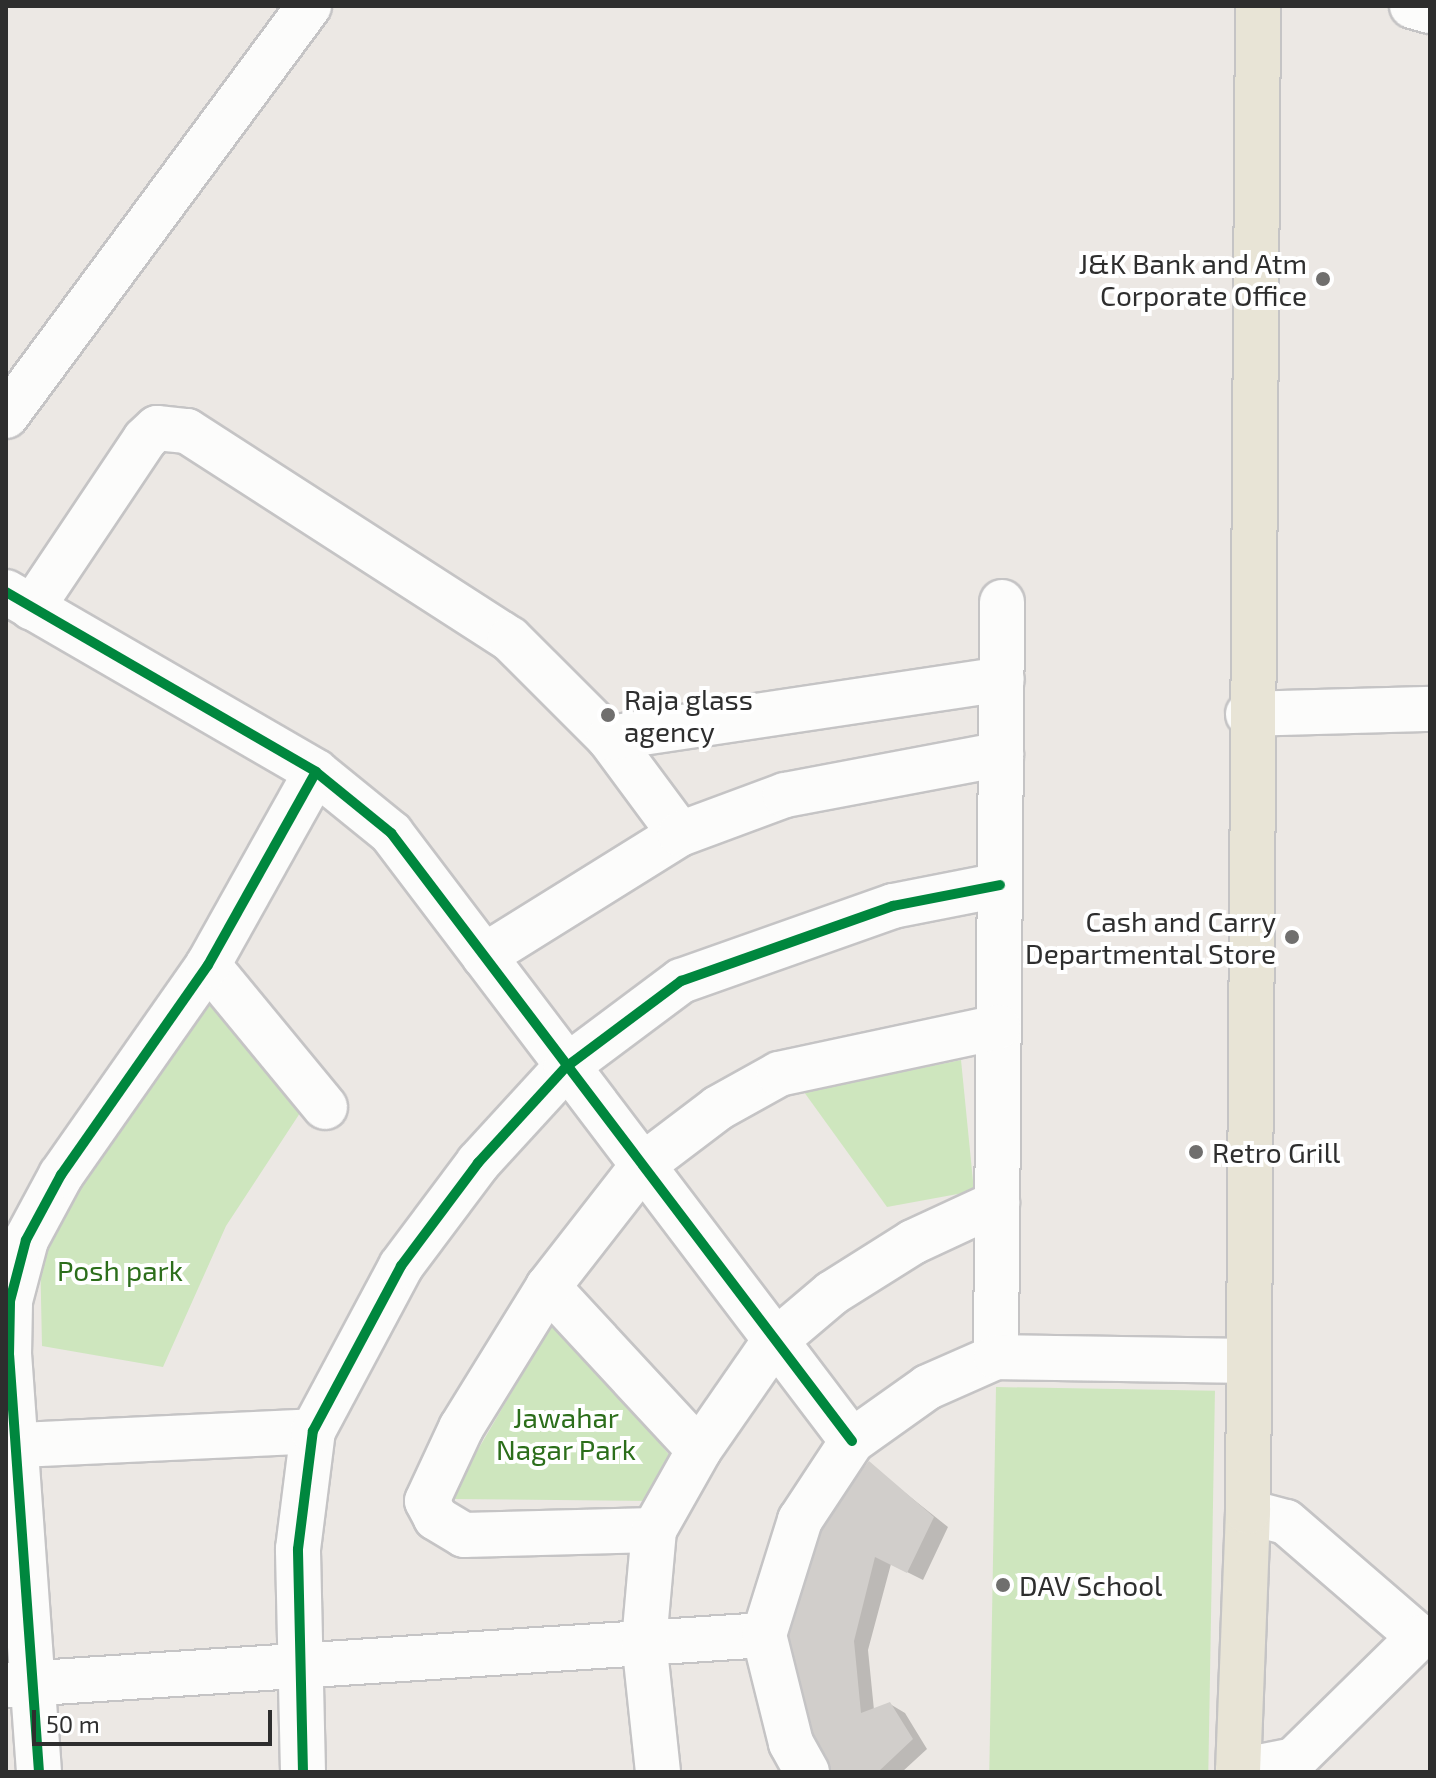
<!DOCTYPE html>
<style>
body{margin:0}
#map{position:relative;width:1436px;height:1778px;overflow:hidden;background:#ece8e4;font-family:"Exo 2",sans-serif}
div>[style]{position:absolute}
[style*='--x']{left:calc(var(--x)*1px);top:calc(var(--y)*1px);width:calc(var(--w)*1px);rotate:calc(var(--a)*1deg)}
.green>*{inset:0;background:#cee6be;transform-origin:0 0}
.shadow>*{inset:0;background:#0003}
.building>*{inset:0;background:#d1cecb}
.roads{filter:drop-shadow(2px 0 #c5c4c5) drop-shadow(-2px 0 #c5c4c5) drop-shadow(0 2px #c5c4c5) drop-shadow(0 -2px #c5c4c5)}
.minor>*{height:44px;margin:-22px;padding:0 22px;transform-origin:22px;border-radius:22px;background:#fcfcfb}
.major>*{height:44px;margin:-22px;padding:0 22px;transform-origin:22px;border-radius:22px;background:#e8e4d6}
.cycleway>*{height:10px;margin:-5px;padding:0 5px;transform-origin:5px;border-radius:5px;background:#00873e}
.dots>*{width:22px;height:22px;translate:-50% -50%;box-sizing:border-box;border:4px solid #fff;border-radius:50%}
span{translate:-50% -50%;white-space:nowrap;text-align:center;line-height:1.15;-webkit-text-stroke:8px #fff;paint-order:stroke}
.poi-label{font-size:28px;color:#2e2e2e}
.right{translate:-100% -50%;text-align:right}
.left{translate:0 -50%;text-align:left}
.park-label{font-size:28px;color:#2c6e1b}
.frame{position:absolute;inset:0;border:8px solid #2e2e2e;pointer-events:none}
.scale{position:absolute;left:32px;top:1710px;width:240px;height:36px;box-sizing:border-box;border:4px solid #2e2e2e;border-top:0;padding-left:10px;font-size:24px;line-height:28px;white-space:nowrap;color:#2e2e2e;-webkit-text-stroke:6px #fff;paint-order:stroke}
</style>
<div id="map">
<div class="green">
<i style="clip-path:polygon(203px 997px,300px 1113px,226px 1226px,163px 1367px,42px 1346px,40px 1250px,108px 1130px)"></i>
<i style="clip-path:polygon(961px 1060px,974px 1191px,887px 1207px,804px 1092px)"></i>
<i style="clip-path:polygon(557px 1315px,670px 1456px,653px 1501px,449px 1499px)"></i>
<i style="left:996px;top:1387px;width:219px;height:385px;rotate:1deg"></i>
</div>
<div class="shadow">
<i style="clip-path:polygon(869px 1464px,948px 1527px,923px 1580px,891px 1564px,868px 1650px,874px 1710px,890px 1704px,905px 1713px,927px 1749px,902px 1772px,829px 1772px)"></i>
</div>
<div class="building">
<i style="clip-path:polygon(869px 1461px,934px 1517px,907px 1573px,875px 1557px,854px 1641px,861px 1713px,890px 1702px,913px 1739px,878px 1772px,827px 1772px,803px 1729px,784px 1626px,802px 1545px)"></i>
</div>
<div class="roads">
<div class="minor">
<i style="--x:1412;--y:6;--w:19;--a:16"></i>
<i style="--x:6;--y:416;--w:510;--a:-53.53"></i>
<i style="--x:6;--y:592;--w:358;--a:30.1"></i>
<i style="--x:316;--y:772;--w:97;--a:39.1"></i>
<i style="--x:391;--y:833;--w:763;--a:52.83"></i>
<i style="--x:32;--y:608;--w:203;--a:-56.2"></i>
<i style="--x:145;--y:439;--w:16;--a:-43"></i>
<i style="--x:157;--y:428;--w:30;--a:6"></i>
<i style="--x:187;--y:431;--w:384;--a:32.8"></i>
<i style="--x:510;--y:639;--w:140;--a:45"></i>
<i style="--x:609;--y:738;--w:119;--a:53.5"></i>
<i style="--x:1248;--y:714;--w:182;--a:-1.6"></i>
<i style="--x:609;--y:738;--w:397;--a:-8.5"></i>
<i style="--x:484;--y:956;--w:231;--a:-31.9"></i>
<i style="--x:680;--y:834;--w:112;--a:-20.4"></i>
<i style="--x:785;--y:795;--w:220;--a:-10.7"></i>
<i style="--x:208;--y:965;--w:184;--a:50.5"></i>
<i style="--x:548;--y:1287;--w:222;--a:47.2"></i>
<i style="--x:996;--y:1357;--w:755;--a:-89.54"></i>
<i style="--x:20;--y:1445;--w:293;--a:-2.7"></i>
<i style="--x:1248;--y:1512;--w:39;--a:15"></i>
<i style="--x:1286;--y:1522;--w:176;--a:40.8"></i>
<i style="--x:654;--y:1530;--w:190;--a:178.5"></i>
<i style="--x:464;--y:1535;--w:33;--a:-149"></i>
<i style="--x:436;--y:1518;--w:19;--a:-118"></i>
<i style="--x:427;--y:1501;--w:81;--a:-65"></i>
<i style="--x:461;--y:1428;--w:166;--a:-58.3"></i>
<i style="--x:548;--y:1287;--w:155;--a:-52.1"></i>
<i style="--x:643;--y:1165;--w:94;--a:-37.2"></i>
<i style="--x:718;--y:1108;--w:70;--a:-29.1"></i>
<i style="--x:779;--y:1074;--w:224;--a:-12.1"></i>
<i style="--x:8;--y:1685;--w:758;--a:-3.78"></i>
<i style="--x:1238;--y:1771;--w:57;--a:-11.1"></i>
<i style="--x:1294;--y:1760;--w:175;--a:-44.5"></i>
<i style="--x:1419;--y:1637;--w:11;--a:0"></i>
<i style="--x:39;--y:1772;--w:418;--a:-94.1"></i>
<i style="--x:9;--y:1355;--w:54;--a:-88.9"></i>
<i style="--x:10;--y:1301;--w:63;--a:-75.3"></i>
<i style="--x:26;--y:1240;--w:74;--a:-61.7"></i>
<i style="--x:61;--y:1175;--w:256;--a:-55"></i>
<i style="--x:208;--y:965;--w:221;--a:-60.8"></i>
<i style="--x:303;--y:1772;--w:223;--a:-91.3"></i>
<i style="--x:298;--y:1549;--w:119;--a:-82.8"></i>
<i style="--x:313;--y:1431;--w:187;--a:-61.9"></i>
<i style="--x:401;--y:1266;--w:129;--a:-53.2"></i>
<i style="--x:478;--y:1163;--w:130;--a:-47.5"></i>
<i style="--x:566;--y:1067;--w:144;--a:-36.8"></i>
<i style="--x:681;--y:981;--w:225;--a:-19.5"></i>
<i style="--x:893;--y:906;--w:109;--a:-11.1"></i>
<i style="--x:658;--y:1772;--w:131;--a:-96.1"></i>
<i style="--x:644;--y:1642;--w:112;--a:-84.9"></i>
<i style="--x:654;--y:1530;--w:92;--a:-60.6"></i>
<i style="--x:699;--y:1450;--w:130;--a:-55.3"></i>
<i style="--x:773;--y:1343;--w:77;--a:-40.3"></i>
<i style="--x:832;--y:1293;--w:96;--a:-32.2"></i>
<i style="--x:913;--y:1242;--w:93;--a:-24.9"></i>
<i style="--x:807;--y:1772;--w:33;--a:-119"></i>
<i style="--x:791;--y:1743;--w:111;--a:-104"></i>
<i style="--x:764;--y:1635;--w:121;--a:-72.6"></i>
<i style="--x:800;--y:1520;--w:95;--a:-56.6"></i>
<i style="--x:852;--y:1441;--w:93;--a:-35.4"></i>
<i style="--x:928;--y:1387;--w:74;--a:-23.8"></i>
<i style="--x:996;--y:1357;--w:249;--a:0.9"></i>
</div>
<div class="major">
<i style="--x:1238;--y:1772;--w:260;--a:-87.8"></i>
<i style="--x:1248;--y:1512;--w:1506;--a:-89.62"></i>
</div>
</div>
<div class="cycleway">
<i style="--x:6;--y:592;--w:358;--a:30.1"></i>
<i style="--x:316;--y:772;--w:97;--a:39.1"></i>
<i style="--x:391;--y:833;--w:763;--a:52.83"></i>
<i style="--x:39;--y:1772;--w:418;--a:-94.1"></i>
<i style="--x:9;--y:1355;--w:54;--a:-88.9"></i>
<i style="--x:10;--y:1301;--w:63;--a:-75.3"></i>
<i style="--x:26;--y:1240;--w:74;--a:-61.7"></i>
<i style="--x:61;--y:1175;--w:256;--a:-55"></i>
<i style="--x:208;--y:965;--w:221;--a:-60.8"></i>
<i style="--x:303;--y:1772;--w:223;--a:-91.3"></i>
<i style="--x:298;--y:1549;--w:119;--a:-82.8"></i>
<i style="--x:313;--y:1431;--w:187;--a:-61.9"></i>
<i style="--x:401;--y:1266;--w:129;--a:-53.2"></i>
<i style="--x:478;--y:1163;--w:130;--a:-47.5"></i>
<i style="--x:566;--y:1067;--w:144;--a:-36.8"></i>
<i style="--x:681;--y:981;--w:225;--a:-19.5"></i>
<i style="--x:893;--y:906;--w:109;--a:-11.1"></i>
</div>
<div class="dots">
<i style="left:1323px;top:279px;background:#706f6e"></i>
<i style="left:608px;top:715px;background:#706f6e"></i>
<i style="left:1292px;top:937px;background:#706f6e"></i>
<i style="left:1196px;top:1152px;background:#706f6e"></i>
<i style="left:1003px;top:1585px;background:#706f6e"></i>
</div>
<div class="poi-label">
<span class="right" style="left:1307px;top:279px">J&amp;K Bank and Atm<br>Corporate Office</span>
<span class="left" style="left:624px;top:715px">Raja glass<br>agency</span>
<span class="right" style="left:1276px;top:937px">Cash and Carry<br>Departmental Store</span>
<span class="left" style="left:1212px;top:1152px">Retro Grill</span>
<span class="left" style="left:1019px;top:1585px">DAV School</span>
</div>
<div class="park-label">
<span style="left:120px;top:1270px">Posh park</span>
<span style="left:566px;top:1433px">Jawahar<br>Nagar Park</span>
</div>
<div class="frame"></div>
<div class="scale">50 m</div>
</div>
